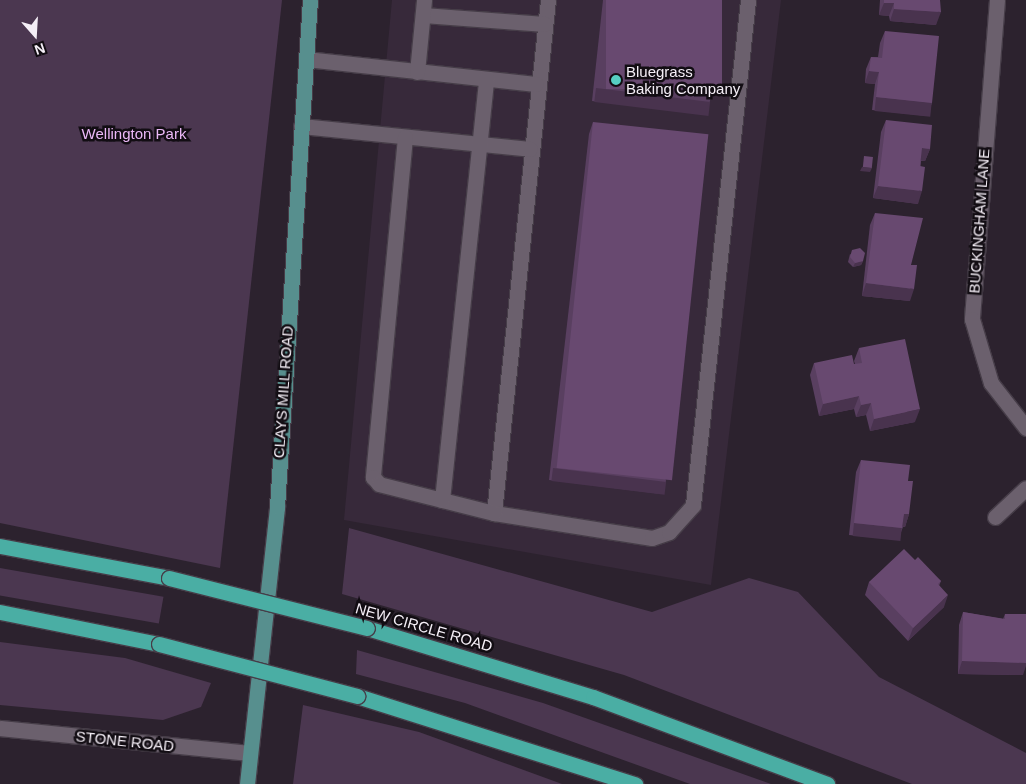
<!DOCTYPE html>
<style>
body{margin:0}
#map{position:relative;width:1026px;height:784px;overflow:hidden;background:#2c222e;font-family:Arial,sans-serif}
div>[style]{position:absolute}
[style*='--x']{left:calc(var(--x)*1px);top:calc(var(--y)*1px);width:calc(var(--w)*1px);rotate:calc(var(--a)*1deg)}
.built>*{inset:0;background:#37293a}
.green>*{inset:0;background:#4b3750;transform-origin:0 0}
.roads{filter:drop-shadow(1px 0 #463d48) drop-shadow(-1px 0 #463d48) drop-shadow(0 1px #463d48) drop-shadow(0 -1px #463d48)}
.minor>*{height:15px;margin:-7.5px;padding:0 7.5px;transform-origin:7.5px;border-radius:7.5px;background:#6b606d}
.major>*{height:15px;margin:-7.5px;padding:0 7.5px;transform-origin:7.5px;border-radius:7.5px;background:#578f8e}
.highway>*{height:15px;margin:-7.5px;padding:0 7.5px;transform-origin:7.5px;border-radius:7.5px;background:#4aaea4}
.bridges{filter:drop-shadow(1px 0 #463d48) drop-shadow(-1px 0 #463d48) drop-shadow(0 1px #463d48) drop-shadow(0 -1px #463d48)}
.highway-bridge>*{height:15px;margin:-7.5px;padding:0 7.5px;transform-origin:7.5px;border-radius:7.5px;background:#4aaea4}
.wall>*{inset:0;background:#593f60}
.shaded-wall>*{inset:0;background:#49334e;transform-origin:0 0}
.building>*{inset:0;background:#684970;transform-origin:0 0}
.dots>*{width:14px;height:14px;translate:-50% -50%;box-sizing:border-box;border:2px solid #120d13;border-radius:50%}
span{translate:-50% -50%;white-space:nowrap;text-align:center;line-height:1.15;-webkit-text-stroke:5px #120d13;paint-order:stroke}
.poi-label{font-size:15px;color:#f5eff7}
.left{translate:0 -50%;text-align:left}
.park-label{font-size:15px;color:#ebb8f7}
.street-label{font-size:15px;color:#f5eff7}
.north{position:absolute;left:10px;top:10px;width:50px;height:50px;-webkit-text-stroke:4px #120d13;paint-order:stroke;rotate:161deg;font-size:14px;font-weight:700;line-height:20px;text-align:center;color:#f5eff7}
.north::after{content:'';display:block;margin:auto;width:18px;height:22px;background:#f5eff7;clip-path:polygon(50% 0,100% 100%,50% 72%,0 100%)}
</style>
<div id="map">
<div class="built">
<i style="clip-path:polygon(392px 0,781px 0,711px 585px,344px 520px)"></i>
</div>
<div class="green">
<i style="clip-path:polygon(0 0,282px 0,220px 568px,0 523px)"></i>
<i style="clip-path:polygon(349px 528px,652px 612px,749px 578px,798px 592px,879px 677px,1026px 753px,1026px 784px,912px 784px,624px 675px,342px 594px)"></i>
<i style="left:0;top:568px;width:166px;height:27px;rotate:10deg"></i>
<i style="clip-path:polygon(0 642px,125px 658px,211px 683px,201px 707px,163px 720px,0 705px)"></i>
<i style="clip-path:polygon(357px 650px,543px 703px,771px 784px,690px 784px,465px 703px,356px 674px)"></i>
<i style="clip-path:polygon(303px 705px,419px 732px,562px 784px,293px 784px)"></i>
</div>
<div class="roads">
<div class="minor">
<i style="--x:548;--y:0;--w:516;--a:96.01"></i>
<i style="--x:494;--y:513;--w:160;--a:9"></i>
<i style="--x:652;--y:538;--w:18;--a:-19"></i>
<i style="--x:669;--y:532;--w:36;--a:-48"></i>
<i style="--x:693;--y:505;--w:508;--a:-83.78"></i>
<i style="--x:997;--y:0;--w:320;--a:94.5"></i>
<i style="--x:972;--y:319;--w:67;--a:73.5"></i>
<i style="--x:991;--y:383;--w:57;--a:52.1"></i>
<i style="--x:423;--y:15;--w:122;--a:4.2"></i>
<i style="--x:306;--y:59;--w:231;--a:6.2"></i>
<i style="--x:417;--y:72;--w:72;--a:-84.4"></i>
<i style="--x:301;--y:126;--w:230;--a:5.7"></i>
<i style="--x:405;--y:137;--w:342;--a:95.4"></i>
<i style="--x:373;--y:477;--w:9;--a:49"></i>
<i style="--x:379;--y:484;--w:119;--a:14.2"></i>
<i style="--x:442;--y:500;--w:423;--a:-84"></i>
<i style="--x:995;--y:517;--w:42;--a:-43.1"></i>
<i style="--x:0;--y:728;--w:251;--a:5.7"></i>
</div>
<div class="major">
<i style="--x:247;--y:784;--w:279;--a:-83.8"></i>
<i style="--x:277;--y:507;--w:508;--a:-86.28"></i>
</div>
<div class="highway">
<i style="--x:0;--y:546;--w:172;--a:10.7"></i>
<i style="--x:0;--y:612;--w:162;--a:11.4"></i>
<i style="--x:367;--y:628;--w:236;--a:17"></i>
<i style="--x:593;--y:697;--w:250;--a:20.4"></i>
<i style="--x:357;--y:696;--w:292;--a:17.6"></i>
</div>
</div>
<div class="bridges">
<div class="highway-bridge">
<i style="--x:169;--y:578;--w:204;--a:14.2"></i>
<i style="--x:159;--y:644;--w:205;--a:14.7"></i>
</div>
</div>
<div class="wall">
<i style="clip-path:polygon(603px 0,722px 0,710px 101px,705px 114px,592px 101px)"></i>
<i style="clip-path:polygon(880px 0,940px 0,936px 25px,890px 21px,889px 16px,879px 15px)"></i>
<i style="clip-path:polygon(885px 31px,932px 103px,927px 116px,872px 110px,875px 84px,865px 83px,866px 69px,871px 57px,878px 57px,880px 43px)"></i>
<i style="clip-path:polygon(886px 120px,930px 149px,925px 161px,921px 161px,918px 204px,873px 198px,881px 132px)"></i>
<i style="clip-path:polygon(593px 122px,666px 481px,661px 494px,549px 480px,589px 134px)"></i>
<i style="clip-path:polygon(875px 213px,911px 265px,910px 301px,862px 296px,870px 225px)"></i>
<i style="clip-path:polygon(850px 254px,863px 261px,861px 265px,853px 267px,848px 262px)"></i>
<i style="clip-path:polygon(859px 348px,915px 422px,870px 431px,866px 415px,856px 417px,854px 409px,819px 416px,810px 375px,814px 363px,855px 364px,854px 361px)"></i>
<i style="clip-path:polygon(861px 460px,908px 481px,909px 514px,905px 527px,903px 527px,898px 540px,849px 535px,856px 472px)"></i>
<i style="clip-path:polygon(915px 560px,941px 581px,939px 586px,944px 607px,908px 641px,865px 595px,869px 582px)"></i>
<i style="clip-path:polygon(963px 612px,1003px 619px,1005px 614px,1023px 675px,958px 674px,959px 625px)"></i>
</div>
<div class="shaded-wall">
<i style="clip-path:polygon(884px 3px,894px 3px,889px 16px,879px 15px)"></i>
<i style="clip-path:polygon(894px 9px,941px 12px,936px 25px,890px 21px)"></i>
<i style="clip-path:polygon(869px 71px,879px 72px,875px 84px,865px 83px)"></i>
<i style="left:596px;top:88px;width:115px;height:14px;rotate:7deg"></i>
<i style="left:876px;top:97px;width:56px;height:14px;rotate:6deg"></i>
<i style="clip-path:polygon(922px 148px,930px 149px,925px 161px,917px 160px)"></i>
<i style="clip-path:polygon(862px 167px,872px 168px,870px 172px,860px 171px)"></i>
<i style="clip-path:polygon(878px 186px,922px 191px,918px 204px,873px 198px)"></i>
<i style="clip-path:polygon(863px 261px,861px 265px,853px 267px,855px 263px)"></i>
<i style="clip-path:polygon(866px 283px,914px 289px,910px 301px,862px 296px)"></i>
<i style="clip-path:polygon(859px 396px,854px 409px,819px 416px,823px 404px)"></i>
<i style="clip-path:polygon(871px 403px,866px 415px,856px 417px,861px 405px)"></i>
<i style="clip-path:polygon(920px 409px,915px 422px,870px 431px,874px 419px)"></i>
<i style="left:553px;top:468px;width:114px;height:13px;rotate:7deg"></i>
<i style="clip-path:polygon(904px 514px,909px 514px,905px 527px,900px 526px)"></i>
<i style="left:854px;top:523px;width:48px;height:13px;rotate:6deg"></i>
<i style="clip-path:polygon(948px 595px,944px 607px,908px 641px,913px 628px)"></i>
<i style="clip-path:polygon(962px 661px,1026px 663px,1026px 666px,1023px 675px,958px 674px)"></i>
</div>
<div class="building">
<i style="left:606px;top:0;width:116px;height:89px"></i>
<i style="clip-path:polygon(884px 0,940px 0,941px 12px,894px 9px,894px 3px,884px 3px)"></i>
<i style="clip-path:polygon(885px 31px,939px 36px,932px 103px,876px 97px,879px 72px,869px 71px,871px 57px,882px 58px)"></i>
<i style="clip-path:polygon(886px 120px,932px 125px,930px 149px,922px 148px,920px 166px,925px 167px,922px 191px,878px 186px)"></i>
<i style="left:593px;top:122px;width:116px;height:348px;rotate:6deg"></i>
<i style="left:864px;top:156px;width:9px;height:11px;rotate:6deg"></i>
<i style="clip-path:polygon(875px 213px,923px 218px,911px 265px,917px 265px,914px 289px,866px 283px)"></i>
<i style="clip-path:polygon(860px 248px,865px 253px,863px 261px,855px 263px,850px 257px,852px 250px)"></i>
<i style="clip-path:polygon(905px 339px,920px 409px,874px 419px,871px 403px,861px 405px,859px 396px,823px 404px,814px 363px,852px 355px,854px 364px,862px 363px,859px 348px)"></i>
<i style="clip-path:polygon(861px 460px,910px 465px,908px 481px,913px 481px,909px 514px,904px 514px,902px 528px,854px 523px)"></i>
<i style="clip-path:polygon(904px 549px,915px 560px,918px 557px,941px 581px,938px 584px,948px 595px,913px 628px,869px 582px)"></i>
<i style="clip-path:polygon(963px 612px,1005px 619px,1005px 614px,1026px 614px,1026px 663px,962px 661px)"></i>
</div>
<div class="dots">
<i style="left:616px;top:80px;background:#56cec2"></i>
</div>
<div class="poi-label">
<span class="left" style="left:626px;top:80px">Bluegrass<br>Baking Company</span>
</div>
<div class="park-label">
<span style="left:134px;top:134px">Wellington Park</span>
</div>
<div class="street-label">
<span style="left:979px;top:221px;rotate:-86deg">BUCKINGHAM LANE</span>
<span style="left:283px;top:392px;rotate:-86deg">CLAYS MILL ROAD</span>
<span style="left:424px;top:627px;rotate:16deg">NEW CIRCLE ROAD</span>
<span style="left:125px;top:741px;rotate:6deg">STONE ROAD</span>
</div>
<div class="north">N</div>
</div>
